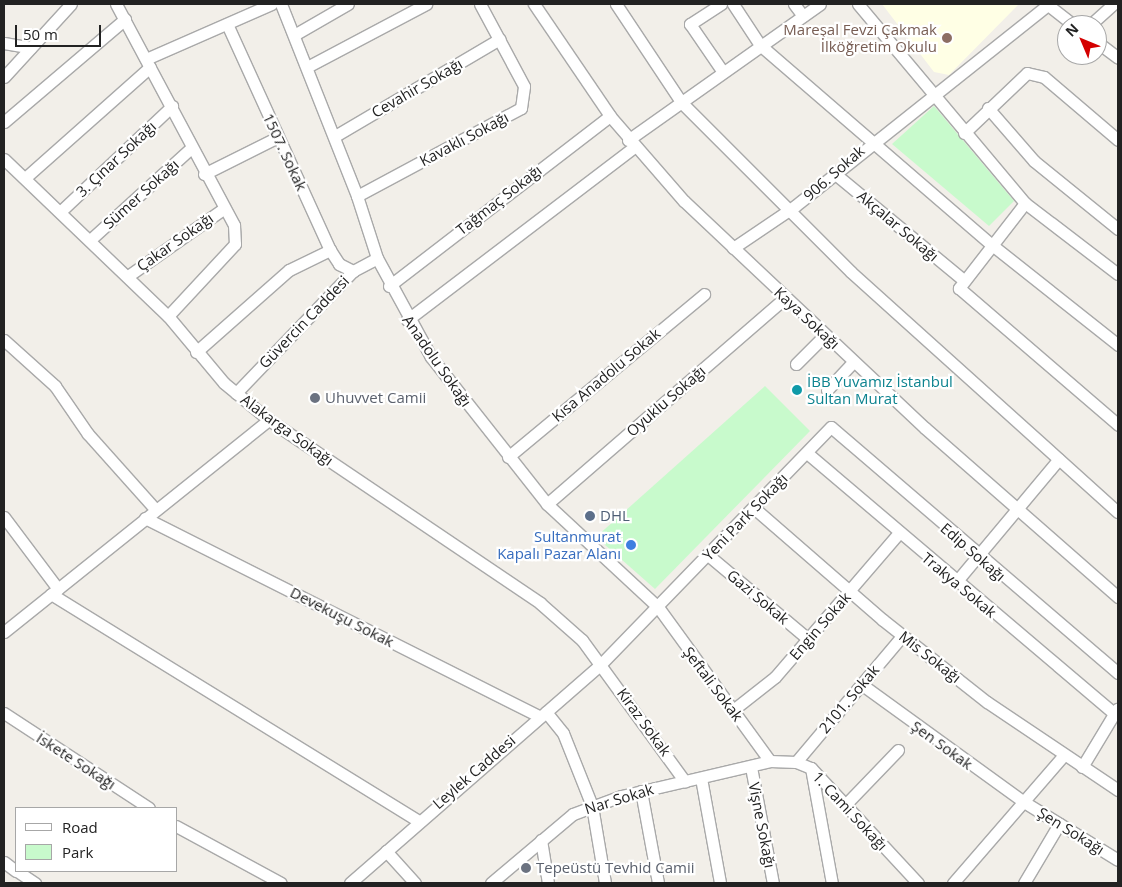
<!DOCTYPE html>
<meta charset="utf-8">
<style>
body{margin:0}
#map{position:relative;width:1122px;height:887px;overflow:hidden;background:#f2efe9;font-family:"Open Sans",sans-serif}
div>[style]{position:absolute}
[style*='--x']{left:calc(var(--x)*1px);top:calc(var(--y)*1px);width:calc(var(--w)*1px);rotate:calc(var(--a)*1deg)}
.education>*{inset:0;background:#ffffe5}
.park>*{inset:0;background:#c8facc}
.roads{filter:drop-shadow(1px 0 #a9a9a9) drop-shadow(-1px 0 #a9a9a9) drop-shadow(0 1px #a9a9a9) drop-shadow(0 -1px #a9a9a9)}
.minor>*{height:11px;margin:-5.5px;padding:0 5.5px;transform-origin:5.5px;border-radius:5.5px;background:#fff}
.dots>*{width:14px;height:14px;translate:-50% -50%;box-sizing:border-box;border:2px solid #fff;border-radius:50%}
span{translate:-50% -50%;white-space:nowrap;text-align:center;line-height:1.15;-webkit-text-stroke:4.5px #fff;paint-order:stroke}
.education-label{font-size:15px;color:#785e54}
.right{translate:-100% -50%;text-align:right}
.street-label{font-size:15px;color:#222}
.culture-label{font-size:15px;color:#0d838f}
.left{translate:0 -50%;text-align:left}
.worship-label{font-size:15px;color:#5b616d}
.service-label{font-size:15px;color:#4e5e75}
.shop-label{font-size:15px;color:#366cbe}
.frame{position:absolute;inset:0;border:5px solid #222;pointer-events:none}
.legend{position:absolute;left:15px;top:807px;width:162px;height:65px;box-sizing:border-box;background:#fff;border:1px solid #a7a7a7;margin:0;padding:6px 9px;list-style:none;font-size:15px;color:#222}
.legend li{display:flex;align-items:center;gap:10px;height:25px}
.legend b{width:25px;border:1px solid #a7a7a7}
.north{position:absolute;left:1057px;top:15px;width:50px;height:50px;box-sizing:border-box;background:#fff;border:1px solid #a7a7a7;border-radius:50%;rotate:315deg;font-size:14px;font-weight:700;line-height:20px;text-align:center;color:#222}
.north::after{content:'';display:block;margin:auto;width:18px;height:22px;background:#d40000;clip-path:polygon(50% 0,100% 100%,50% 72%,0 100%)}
.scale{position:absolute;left:15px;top:25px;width:86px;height:22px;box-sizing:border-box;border:2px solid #222;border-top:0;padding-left:6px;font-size:15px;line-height:18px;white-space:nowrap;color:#222;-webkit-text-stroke:4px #fff;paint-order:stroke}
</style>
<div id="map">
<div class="education">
<i style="clip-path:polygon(882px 4px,1019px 4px,949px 75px,934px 72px)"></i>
</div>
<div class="park">
<i style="clip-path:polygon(934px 106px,1014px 201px,989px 226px,892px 144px)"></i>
<i style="clip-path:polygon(765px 386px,810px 431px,655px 589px,596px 537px)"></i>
</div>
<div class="roads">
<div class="minor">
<i style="--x:116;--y:4;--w:251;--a:61.9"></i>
<i style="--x:234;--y:225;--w:19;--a:87"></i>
<i style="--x:235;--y:244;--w:98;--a:132.9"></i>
<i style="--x:281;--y:4;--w:206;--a:68.4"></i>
<i style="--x:357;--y:196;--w:65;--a:72.1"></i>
<i style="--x:377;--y:258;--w:113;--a:61.4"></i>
<i style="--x:431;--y:357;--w:187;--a:51.7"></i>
<i style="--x:547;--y:504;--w:151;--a:42.9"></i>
<i style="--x:658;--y:607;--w:190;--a:54"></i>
<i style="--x:534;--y:4;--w:135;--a:55.8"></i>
<i style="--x:610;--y:116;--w:113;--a:49"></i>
<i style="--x:684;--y:201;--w:331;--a:43.3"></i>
<i style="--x:925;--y:428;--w:257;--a:41.2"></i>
<i style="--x:616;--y:4;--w:118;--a:56.4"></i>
<i style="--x:681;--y:102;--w:240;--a:45"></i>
<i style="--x:851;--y:272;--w:359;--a:42"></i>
<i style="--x:721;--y:4;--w:37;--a:147"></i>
<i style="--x:690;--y:24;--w:58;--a:55.5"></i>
<i style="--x:733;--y:4;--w:49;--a:56.6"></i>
<i style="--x:760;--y:45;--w:306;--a:40.8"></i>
<i style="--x:992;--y:245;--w:161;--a:38.4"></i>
<i style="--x:794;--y:4;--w:15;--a:53"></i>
<i style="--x:858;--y:4;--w:260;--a:50"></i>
<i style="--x:1025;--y:203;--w:117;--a:37.4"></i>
<i style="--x:1048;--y:5;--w:33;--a:38"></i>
<i style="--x:227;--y:24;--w:248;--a:65.5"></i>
<i style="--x:330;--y:250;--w:17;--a:57"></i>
<i style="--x:339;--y:264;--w:16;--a:27"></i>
<i style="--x:1090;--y:25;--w:31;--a:-42"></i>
<i style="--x:294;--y:35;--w:62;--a:-29.9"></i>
<i style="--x:1097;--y:42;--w:26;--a:37"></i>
<i style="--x:4;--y:43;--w:27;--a:10"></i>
<i style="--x:146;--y:59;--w:137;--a:-23.7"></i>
<i style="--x:307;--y:67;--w:135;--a:-27.9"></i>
<i style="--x:4;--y:77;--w:99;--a:-47.5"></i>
<i style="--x:988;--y:108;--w:70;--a:49"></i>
<i style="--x:1034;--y:161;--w:108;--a:39"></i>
<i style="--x:4;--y:122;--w:159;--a:-40.4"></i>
<i style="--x:964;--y:133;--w:87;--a:-43.6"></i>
<i style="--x:1027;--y:73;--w:17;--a:13"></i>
<i style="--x:1044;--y:77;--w:97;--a:40.4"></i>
<i style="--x:335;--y:136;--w:191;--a:-30.5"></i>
<i style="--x:628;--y:140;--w:235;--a:-35.3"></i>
<i style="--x:4;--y:159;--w:227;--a:43.8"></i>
<i style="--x:168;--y:316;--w:87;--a:50.1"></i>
<i style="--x:224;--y:383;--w:58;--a:39.4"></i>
<i style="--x:269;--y:420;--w:327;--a:34"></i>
<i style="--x:540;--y:603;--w:56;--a:41.4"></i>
<i style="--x:582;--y:640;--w:175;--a:54"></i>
<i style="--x:834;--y:173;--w:166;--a:39.6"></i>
<i style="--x:204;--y:174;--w:83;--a:-26.6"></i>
<i style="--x:25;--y:178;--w:167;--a:-41.6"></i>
<i style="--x:357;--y:196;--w:186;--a:-28.2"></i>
<i style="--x:521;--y:108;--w:22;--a:-82"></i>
<i style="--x:524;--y:86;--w:93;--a:-118.2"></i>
<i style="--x:1025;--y:203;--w:108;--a:127.8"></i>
<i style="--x:959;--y:288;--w:210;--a:40.7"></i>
<i style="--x:61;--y:211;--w:153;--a:-43.4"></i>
<i style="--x:90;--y:240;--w:137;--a:-42.3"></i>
<i style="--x:733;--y:248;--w:75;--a:-34.1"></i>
<i style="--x:795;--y:206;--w:325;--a:-38.5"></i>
<i style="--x:128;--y:276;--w:116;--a:-35.2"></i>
<i style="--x:389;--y:286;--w:279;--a:-37.6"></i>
<i style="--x:407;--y:320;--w:285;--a:-37.3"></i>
<i style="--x:4;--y:340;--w:69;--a:42"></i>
<i style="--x:55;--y:386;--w:58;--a:55.5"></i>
<i style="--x:88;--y:434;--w:101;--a:48.2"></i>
<i style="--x:196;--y:352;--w:124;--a:-41.4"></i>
<i style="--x:289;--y:270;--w:46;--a:-26"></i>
<i style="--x:796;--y:364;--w:41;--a:-45"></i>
<i style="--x:827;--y:390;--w:38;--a:-47"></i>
<i style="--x:236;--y:393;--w:169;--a:-46.2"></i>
<i style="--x:353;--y:271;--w:27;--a:-28"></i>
<i style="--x:807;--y:453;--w:402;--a:40.3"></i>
<i style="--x:508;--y:457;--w:255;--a:-39.7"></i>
<i style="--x:547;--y:504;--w:315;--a:-40.9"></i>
<i style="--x:754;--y:508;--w:171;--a:41"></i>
<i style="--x:883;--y:620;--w:132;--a:38.3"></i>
<i style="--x:987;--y:702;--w:158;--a:33.9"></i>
<i style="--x:4;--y:517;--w:90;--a:53.1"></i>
<i style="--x:145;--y:518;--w:441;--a:26.7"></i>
<i style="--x:708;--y:555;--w:131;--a:40"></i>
<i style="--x:956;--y:582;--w:160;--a:-50.1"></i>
<i style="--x:51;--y:594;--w:432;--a:31.7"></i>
<i style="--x:4;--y:632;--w:339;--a:-38.7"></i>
<i style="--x:861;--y:684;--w:201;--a:35.9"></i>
<i style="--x:1024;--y:802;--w:110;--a:31.7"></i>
<i style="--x:733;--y:710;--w:53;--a:-38.2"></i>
<i style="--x:775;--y:677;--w:190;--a:-49.3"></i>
<i style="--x:546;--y:712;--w:27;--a:51"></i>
<i style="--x:563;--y:733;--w:79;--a:68.3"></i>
<i style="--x:592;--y:806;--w:78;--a:80.4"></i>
<i style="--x:4;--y:713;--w:173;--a:33.2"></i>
<i style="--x:796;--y:762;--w:165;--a:-49.9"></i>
<i style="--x:751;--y:767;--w:118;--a:79.3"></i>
<i style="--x:1082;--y:767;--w:68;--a:-58.9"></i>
<i style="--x:811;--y:768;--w:117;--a:79.7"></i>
<i style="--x:701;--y:778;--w:107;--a:79.7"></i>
<i style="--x:641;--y:791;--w:94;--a:79.5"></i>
<i style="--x:846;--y:804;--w:75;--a:-46.1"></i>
<i style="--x:176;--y:826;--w:119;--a:28.5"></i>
<i style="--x:541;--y:840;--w:44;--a:80.8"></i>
<i style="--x:386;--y:851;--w:43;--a:47.8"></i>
<i style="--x:4;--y:862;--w:15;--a:37"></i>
<i style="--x:17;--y:871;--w:22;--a:34"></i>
<i style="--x:350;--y:883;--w:333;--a:-41.1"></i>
<i style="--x:601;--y:664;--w:330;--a:-45.9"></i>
<i style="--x:831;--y:427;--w:378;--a:40.6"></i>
<i style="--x:491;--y:883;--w:107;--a:-40.1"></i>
<i style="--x:573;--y:814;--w:51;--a:-20.6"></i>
<i style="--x:621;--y:796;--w:153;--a:-13.2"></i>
<i style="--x:770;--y:761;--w:26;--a:2"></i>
<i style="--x:796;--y:762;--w:16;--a:22"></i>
<i style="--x:811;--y:768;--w:157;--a:47.1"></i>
<i style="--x:953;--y:883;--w:169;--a:-49.1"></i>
<i style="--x:1024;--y:883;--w:69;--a:-59.3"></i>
</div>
</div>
<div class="dots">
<i style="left:947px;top:38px;background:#8d6e63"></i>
<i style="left:797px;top:390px;background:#0f9aa8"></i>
<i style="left:315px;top:398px;background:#6b7280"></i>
<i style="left:590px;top:516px;background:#5c6f8a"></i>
<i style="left:631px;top:545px;background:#3f7fe0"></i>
<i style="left:526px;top:868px;background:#6b7280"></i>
</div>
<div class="education-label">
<span class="right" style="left:937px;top:38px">Mareşal Fevzi Çakmak<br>İlköğretim Okulu</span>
</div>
<div class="street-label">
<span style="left:417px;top:88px;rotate:-30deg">Cevahir Sokağı</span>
<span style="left:464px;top:139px;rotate:-28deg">Kavaklı Sokağı</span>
<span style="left:285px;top:152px;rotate:65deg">1507. Sokak</span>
<span style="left:116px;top:159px;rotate:-43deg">3. Çınar Sokağı</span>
<span style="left:834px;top:173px;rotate:-41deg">906. Sokak</span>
<span style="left:141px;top:194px;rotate:-42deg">Sümer Sokağı</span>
<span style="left:499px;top:200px;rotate:-38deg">Tağmaç Sokağı</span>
<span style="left:898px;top:226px;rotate:40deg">Akçalar Sokağı</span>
<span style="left:175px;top:242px;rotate:-35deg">Çakar Sokağı</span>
<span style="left:807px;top:318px;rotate:43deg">Kaya Sokağı</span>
<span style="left:304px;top:322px;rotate:-46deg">Güvercin Caddesi</span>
<span style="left:437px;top:361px;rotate:55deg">Anadolu Sokağı</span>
<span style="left:606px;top:375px;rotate:-40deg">Kısa Anadolu Sokak</span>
<span style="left:666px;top:401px;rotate:-41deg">Oyuklu Sokağı</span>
<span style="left:287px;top:430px;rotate:36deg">Alakarga Sokağı</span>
<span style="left:745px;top:517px;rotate:-46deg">Yeni Park Sokağı</span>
<span style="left:973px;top:552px;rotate:41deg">Edip Sokağı</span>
<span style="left:959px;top:585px;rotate:40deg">Trakya Sokak</span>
<span style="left:758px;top:597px;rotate:40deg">Gazi Sokak</span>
<span style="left:342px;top:617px;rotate:27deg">Devekuşu Sokak</span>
<span style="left:820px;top:626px;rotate:-49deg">Engin Sokak</span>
<span style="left:930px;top:657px;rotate:38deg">Mis Sokağı</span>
<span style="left:713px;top:684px;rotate:53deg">Şeftali Sokak</span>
<span style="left:849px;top:699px;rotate:-50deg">2101. Sokak</span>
<span style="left:644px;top:722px;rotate:54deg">Kiraz Sokak</span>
<span style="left:942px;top:745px;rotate:36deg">Şen Sokak</span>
<span style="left:76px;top:761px;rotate:33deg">İskete Sokağı</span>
<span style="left:474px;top:772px;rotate:-41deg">Leylek Caddesi</span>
<span style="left:619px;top:799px;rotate:-17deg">Nar Sokak</span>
<span style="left:850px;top:811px;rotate:47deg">1. Cami Sokağı</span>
<span style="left:762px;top:825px;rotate:79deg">Vişne Sokağı</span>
<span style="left:1071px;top:831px;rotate:32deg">Şen Sokağı</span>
</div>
<div class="culture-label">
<span class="left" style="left:807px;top:390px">İBB Yuvamız İstanbul<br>Sultan Murat</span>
</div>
<div class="worship-label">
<span class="left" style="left:325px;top:398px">Uhuvvet Camii</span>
<span class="left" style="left:536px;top:868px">Tepeüstü Tevhid Camii</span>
</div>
<div class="service-label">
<span class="left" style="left:600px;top:516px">DHL</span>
</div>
<div class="shop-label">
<span class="right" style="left:621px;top:545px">Sultanmurat<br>Kapalı Pazar Alanı</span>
</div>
<div class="frame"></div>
<ul class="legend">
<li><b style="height:6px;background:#fff"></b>Road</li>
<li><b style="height:14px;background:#c8facc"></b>Park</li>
</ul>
<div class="north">N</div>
<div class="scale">50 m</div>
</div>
